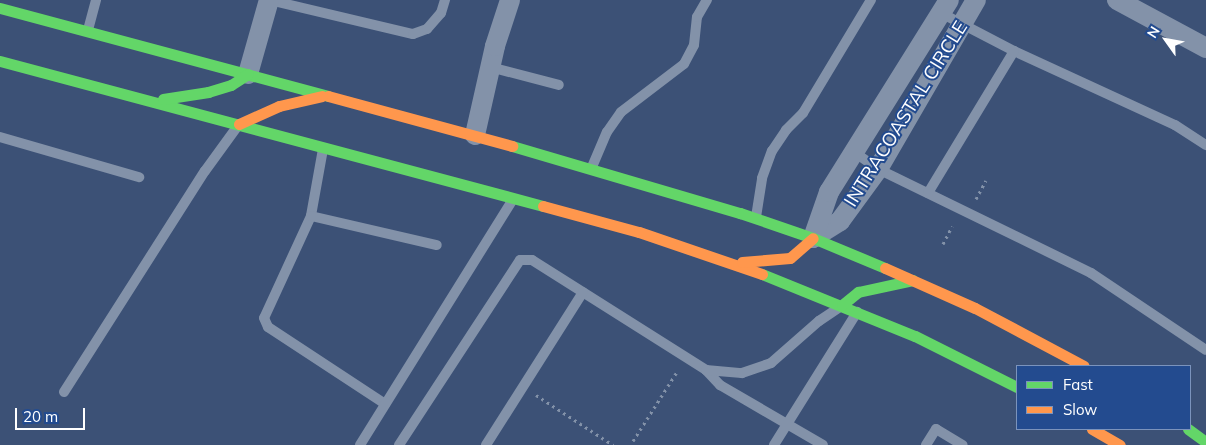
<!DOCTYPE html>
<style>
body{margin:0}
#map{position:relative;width:1206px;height:445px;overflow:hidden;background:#3c5176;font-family:Mulish,sans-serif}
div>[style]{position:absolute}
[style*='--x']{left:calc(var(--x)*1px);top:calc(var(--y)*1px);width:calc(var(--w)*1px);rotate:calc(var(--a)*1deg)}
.path>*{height:3px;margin-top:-1.5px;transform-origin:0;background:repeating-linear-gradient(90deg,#8392a9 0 2.5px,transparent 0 6.5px)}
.lane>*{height:10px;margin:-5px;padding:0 5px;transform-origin:5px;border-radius:5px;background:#8392a9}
.street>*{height:20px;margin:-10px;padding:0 10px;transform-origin:10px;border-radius:10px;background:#8392a9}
.fast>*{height:11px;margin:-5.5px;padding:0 5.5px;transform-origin:5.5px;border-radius:5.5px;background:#63d668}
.slow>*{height:11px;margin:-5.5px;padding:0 5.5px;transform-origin:5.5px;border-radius:5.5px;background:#ff974d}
span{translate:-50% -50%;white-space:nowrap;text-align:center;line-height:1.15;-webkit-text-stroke:4px #234b8f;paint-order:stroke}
.street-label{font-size:19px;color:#fff}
.legend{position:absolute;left:1016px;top:365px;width:175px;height:65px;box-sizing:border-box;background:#234b8f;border:1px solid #7b93bc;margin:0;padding:6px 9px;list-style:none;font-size:15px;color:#fff}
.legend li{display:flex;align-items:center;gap:10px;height:25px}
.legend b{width:25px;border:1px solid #7b93bc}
.north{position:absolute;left:1141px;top:15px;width:50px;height:50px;-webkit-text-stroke:4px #234b8f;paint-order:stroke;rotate:302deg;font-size:14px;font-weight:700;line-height:20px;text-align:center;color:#fff}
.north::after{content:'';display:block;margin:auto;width:18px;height:22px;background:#fff;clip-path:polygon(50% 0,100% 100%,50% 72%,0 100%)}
.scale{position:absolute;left:15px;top:408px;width:70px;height:22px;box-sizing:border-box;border:2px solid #fff;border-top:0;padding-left:6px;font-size:15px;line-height:18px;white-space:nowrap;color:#fff;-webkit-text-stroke:4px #234b8f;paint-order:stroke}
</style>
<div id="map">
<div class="path">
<i style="--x:976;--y:199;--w:21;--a:-62"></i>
<i style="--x:943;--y:244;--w:20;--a:-63"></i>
<i style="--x:536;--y:395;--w:92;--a:33"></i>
<i style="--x:633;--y:441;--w:84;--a:-57.6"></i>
</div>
<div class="lane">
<i style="--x:269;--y:0;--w:148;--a:13.3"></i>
<i style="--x:413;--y:34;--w:15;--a:-20"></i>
<i style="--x:427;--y:29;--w:21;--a:-49"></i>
<i style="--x:441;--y:13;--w:14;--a:-73"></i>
<i style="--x:941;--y:13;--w:82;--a:27.5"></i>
<i style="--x:1014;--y:51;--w:177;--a:24.7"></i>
<i style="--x:1175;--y:125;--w:37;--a:33"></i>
<i style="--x:88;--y:30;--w:31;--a:-75"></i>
<i style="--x:490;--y:67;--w:71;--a:14.6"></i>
<i style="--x:0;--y:137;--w:145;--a:16.1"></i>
<i style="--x:323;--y:149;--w:68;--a:100.2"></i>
<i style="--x:311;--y:216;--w:112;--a:114.7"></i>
<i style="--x:264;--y:318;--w:10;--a:66"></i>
<i style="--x:268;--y:327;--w:140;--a:33.3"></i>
<i style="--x:854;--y:152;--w:29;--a:35"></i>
<i style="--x:878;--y:169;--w:237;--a:26"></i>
<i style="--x:1091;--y:273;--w:138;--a:33.8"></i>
<i style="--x:592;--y:167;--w:38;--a:-67"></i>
<i style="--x:607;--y:132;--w:24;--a:-55"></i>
<i style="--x:621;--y:112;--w:79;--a:-37.3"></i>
<i style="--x:684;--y:64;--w:21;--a:-62"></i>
<i style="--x:694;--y:45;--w:28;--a:-84"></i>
<i style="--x:697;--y:17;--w:20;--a:-60"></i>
<i style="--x:928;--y:193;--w:166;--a:-58.8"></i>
<i style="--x:311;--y:216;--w:129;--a:13"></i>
<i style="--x:756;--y:217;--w:39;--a:-81"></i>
<i style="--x:762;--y:178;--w:29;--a:-70"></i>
<i style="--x:772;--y:151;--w:25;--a:-56"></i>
<i style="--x:786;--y:130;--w:24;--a:-45"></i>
<i style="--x:803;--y:113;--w:132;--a:-59"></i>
<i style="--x:706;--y:370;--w:21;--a:47"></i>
<i style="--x:720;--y:385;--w:119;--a:30.2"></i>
<i style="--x:64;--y:392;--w:262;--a:-57.5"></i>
<i style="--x:205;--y:171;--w:54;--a:-54"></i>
<i style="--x:360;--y:445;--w:290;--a:-58.1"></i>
<i style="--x:399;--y:445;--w:221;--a:-56.8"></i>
<i style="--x:520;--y:260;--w:12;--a:0"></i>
<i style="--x:532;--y:260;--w:206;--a:32.3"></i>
<i style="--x:706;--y:370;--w:36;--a:5"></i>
<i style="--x:742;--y:373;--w:31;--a:-19"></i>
<i style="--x:771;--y:363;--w:64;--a:-41.2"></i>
<i style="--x:819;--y:321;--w:25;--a:-34"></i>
<i style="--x:486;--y:445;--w:181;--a:-57.6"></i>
<i style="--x:774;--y:445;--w:157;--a:-58"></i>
<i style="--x:926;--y:445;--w:19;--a:-58"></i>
<i style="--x:936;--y:429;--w:31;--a:31"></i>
</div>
<div class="street">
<i style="--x:1117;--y:0;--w:101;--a:28.3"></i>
<i style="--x:248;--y:74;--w:77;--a:-74.2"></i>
<i style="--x:475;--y:135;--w:91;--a:-77.3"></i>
<i style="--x:495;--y:46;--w:48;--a:-71.9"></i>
<i style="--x:813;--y:238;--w:32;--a:-32"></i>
<i style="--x:840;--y:221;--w:64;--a:-53.8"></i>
<i style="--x:878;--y:169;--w:195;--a:-59.9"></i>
<i style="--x:813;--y:238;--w:49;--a:-70.8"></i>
<i style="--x:829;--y:192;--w:226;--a:-58"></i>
</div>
<div class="fast">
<i style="--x:0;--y:8;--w:340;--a:15"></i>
<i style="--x:0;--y:61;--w:562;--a:14.95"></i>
<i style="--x:163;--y:99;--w:46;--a:-8.8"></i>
<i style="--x:208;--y:92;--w:24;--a:-17"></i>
<i style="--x:231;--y:85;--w:20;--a:-33"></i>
<i style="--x:512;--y:146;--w:238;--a:16.4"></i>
<i style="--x:740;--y:213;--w:77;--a:18.9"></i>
<i style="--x:813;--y:238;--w:78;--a:22.6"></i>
<i style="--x:762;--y:274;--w:165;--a:22.1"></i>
<i style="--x:915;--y:336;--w:114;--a:26.6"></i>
<i style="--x:842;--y:305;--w:21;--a:-39"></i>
<i style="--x:858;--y:292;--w:56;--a:-12.3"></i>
<i style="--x:1188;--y:429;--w:22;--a:36"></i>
</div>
<div class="slow">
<i style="--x:328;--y:96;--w:191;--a:15.2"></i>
<i style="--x:239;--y:124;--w:44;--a:-24.2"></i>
<i style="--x:279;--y:106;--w:44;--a:-13.1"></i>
<i style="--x:543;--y:206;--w:99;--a:15.2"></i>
<i style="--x:639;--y:232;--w:130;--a:18.9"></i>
<i style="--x:742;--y:262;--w:48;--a:-4.8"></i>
<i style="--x:790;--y:258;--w:30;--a:-41"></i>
<i style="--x:885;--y:268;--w:98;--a:24"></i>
<i style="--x:975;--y:308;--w:123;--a:28"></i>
<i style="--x:1092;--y:429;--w:32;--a:30"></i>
</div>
<div class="street-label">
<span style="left:906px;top:114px;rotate:-58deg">INTRACOASTAL CIRCLE</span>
</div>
<ul class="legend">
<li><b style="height:6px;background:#63d668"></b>Fast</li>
<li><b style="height:6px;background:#ff974d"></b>Slow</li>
</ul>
<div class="north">N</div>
<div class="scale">20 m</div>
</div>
